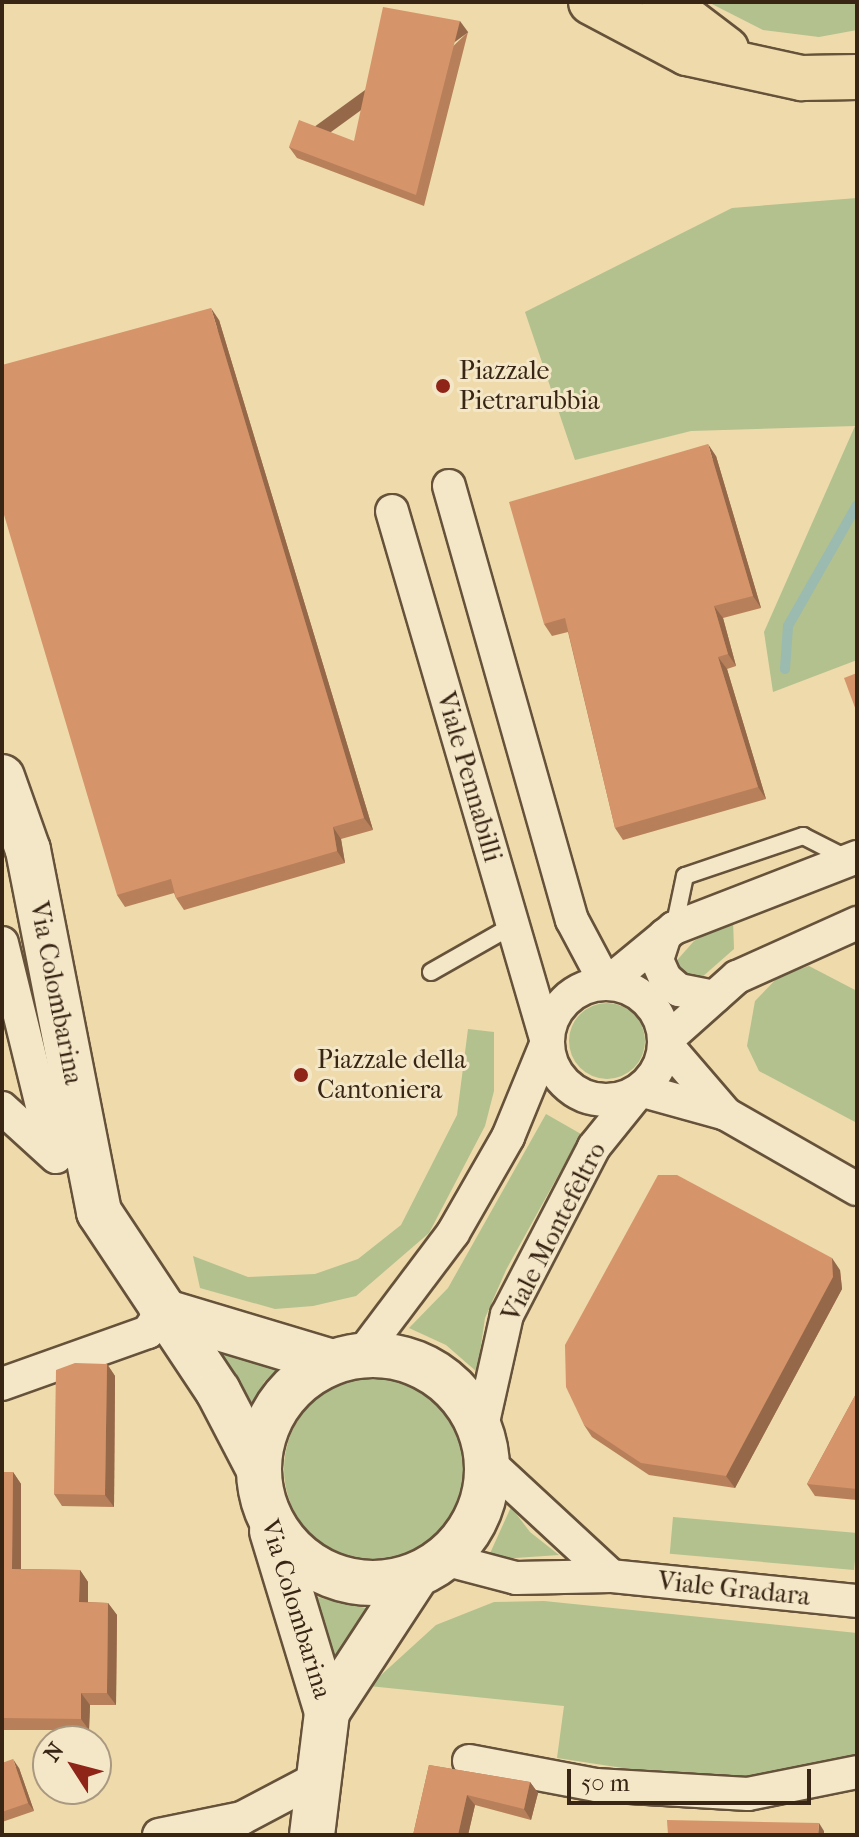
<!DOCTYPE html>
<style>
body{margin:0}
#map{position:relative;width:859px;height:1837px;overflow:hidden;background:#eedaaa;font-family:"IM FELL French Canon",serif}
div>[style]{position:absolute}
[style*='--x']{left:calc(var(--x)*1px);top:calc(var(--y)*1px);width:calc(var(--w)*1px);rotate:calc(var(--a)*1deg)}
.green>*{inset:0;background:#b2c18e;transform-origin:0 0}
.round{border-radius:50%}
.stream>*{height:10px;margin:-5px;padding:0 5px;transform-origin:5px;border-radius:5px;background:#9bbab0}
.roads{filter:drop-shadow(2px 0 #66523a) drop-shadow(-2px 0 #66523a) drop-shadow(0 2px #66523a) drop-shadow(0 -2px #66523a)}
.lane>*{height:16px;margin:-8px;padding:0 8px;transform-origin:8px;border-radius:8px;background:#f4e7c8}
.street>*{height:32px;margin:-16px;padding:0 16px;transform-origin:16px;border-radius:16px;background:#f4e7c8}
.street>.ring{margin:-16px;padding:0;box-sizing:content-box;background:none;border:32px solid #f4e7c8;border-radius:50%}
.secondary>*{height:44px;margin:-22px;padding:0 22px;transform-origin:22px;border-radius:22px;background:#f4e7c8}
.secondary>.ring{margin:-22px;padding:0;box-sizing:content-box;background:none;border:44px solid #f4e7c8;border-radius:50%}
.highway>*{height:44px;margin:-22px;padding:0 22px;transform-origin:22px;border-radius:22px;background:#eedaaa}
.wall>*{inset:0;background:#b77f5a}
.shaded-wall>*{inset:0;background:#95684a;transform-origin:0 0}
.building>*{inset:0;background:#d59469}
.dots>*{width:22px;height:22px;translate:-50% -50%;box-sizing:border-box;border:4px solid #f4e7c8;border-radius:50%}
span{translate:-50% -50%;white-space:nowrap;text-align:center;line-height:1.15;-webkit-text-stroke:6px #f4e7c8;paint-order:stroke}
.poi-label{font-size:26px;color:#392514}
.left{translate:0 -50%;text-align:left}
.street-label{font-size:26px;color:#392514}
.frame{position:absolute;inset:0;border:4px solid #392514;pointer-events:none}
.north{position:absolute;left:32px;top:1725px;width:80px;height:80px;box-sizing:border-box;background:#f4e7c8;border:2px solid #a99980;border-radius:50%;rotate:306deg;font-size:22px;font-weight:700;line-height:32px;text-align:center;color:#392514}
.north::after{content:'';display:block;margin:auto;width:28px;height:36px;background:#8f2418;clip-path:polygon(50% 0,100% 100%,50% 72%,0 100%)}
.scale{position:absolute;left:567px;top:1769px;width:244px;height:36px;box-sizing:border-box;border:4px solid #392514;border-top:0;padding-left:10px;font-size:24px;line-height:28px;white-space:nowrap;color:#392514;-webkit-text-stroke:6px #f4e7c8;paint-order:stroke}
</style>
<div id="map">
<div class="green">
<i style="clip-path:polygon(708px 2px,857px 2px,857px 30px,819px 37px,763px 30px)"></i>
<i style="clip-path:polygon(857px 198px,857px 660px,773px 692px,764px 632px,855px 426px,691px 431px,575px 460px,525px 312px,732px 208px)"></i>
<i style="clip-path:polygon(733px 920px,734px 949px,693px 985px,671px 967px,694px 941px)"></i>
<i style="clip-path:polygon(809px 966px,857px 991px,857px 1123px,759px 1071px,747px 1046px,755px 1001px,779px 976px)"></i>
<i class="round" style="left:569px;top:1003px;width:76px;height:76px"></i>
<i style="clip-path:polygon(468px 1029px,494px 1032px,494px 1091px,485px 1126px,429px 1233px,356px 1296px,313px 1306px,275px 1309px,200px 1288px,193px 1256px,248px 1277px,315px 1274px,358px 1259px,401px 1225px,457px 1115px)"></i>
<i style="clip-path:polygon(546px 1114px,581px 1134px,506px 1270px,485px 1318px,477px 1372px,446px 1345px,409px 1328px,448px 1288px)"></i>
<i style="clip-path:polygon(197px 1338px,291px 1356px,264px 1382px,250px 1418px)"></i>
<i class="round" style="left:284px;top:1377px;width:184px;height:184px"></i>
<i style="clip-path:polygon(511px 1507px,530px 1532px,559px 1555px,487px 1560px)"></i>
<i style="left:673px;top:1517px;width:185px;height:37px;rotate:5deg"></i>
<i style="clip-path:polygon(312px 1596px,379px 1611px,330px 1672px)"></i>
<i style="clip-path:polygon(544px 1601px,857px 1633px,857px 1756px,748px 1779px,682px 1777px,557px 1758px,564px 1706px,369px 1686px,436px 1625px,494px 1602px)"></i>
</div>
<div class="stream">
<i style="--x:785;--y:669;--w:43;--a:-86"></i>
<i style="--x:788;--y:626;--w:139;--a:-60.3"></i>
</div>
<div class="roads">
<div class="lane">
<i style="--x:674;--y:928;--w:53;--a:-78.1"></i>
<i style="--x:685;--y:876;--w:125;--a:-18.7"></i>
<i style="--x:803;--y:836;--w:51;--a:27.1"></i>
<i style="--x:431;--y:972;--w:93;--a:-29.6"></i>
</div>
<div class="street">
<i style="--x:449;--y:486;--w:451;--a:74.2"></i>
<i style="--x:572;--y:920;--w:72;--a:62"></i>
<i style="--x:606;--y:984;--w:88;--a:-39.5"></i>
<i style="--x:674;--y:928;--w:196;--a:-21.2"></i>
<i style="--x:665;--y:935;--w:26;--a:108"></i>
<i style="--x:657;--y:960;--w:20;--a:66"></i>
<i style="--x:665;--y:978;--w:18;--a:41"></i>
<i style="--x:679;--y:990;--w:36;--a:11"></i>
<i style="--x:2;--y:943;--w:218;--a:76.2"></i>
<i class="ring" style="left:548px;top:984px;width:84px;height:84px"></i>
<i style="--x:2;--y:1108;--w:73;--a:42.2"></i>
<i style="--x:726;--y:1114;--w:151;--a:29.8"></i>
<i style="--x:361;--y:1355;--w:153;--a:-53"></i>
<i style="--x:453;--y:1233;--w:111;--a:-60.2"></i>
<i style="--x:508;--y:1137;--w:103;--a:-67.7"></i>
<i style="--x:547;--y:1042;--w:553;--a:-106.27"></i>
<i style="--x:2;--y:1384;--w:155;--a:-19.6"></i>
<i style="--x:148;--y:1332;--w:25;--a:-56"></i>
<i style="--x:481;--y:1431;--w:119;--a:-77.4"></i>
<i style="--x:507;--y:1315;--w:189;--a:-62.6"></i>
<i style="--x:594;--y:1147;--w:73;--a:-51.1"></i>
<i style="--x:640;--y:1090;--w:89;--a:15.6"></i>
<i style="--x:726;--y:1114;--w:95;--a:-130.7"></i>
<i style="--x:664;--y:1042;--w:98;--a:-41.7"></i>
<i style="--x:737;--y:977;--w:132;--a:-24.2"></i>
<i style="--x:487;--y:1461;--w:169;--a:42.8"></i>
<i style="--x:444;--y:1559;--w:74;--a:14.8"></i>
<i style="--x:516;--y:1578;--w:95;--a:-1.2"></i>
<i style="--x:611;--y:1576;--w:247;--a:5.8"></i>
<i style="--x:469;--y:1761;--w:129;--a:10.7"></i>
<i style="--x:596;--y:1785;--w:152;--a:3.4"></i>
<i style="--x:748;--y:1794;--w:111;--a:-11.4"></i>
<i style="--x:159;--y:1835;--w:85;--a:-11.6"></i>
<i style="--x:242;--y:1818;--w:86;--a:-27.8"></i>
</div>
<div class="secondary">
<i style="--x:2;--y:777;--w:77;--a:70.4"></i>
<i style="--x:28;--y:850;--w:369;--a:78.9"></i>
<i style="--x:99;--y:1212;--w:215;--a:56.4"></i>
<i style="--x:218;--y:1391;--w:87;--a:62.5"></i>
<i style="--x:162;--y:1311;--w:177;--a:16.7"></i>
<i class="ring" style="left:259px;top:1355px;width:184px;height:184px"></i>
<i style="--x:272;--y:1531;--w:189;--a:73.1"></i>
<i style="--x:312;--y:1835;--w:124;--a:-83"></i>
<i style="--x:327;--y:1712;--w:163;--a:-56.8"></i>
</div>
<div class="highway">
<i style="--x:591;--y:2;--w:109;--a:28"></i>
<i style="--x:687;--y:53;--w:118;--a:12.3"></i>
<i style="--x:802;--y:78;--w:55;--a:-1"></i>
<i style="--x:664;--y:2;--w:78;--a:37.2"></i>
</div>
</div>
<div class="wall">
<i style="clip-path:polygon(468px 32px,424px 206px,297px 158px,289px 147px,354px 141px)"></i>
<i style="clip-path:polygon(219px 320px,373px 830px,341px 839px,345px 863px,184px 910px,176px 898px,174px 893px,125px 907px,117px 895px)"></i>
<i style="clip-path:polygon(716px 456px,761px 608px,723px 618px,736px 666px,727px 669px,766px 799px,623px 840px,615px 828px,568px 632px,552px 636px,544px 624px)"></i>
<i style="clip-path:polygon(840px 1270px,842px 1289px,735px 1488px,649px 1475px,592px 1437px,584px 1425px)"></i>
<i style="clip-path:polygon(107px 1364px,115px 1376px,114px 1507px,62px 1506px,54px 1494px)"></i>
<i style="clip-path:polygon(857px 1392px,857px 1500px,815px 1496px,807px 1484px)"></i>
<i style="clip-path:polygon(2px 1472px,13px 1472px,21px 1484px,21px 1569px,80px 1570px,88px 1582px,88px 1602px,108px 1603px,117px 1615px,116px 1705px,90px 1705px,89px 1730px,2px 1730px)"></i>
<i style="clip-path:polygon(2px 1763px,19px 1768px,34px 1811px,2px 1822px)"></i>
<i style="clip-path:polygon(429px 1765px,530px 1782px,538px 1793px,531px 1820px,475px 1805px,468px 1835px,413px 1835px)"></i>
</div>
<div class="shaded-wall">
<i style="left:460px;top:21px;width:14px;height:179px;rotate:54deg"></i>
<i style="clip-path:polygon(211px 308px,219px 320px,373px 830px,364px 818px)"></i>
<i style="clip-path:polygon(708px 444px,716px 456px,761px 608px,753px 596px)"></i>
<i style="clip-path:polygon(714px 606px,723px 618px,736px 666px,728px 654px)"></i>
<i style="clip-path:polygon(718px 657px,727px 669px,766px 799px,758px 787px)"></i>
<i style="clip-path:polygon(333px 827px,341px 839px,345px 863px,337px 851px)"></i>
<i style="clip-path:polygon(832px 1258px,840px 1270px,842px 1289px,735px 1488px,726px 1476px)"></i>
<i style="clip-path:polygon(107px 1364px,115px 1376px,114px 1507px,105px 1495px)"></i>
<i style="clip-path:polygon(13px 1472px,21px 1484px,21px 1581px,12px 1569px)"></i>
<i style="clip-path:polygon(80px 1570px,88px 1582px,88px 1614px,79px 1602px)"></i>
<i style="clip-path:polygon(108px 1603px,117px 1615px,116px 1705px,107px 1693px)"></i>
<i style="clip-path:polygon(81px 1693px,90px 1705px,89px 1730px,81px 1719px)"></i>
<i style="clip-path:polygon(13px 1759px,19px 1768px,34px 1811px,28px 1803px)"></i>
<i style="clip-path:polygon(530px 1782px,538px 1793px,531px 1820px,524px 1809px)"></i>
<i style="clip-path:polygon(467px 1795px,475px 1805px,468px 1835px,458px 1835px)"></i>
<i style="clip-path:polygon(819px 1823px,824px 1831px,824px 1835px,818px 1835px)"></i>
</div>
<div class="building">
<i style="clip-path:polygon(383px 7px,460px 21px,416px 195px,289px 147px,299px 120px,354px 141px)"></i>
<i style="clip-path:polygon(211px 308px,364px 818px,333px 827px,337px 851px,176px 898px,171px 879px,117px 895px,2px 508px,2px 365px)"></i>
<i style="clip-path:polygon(708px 444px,753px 596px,714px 606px,728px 654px,718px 657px,758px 787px,615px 828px,565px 618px,544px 624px,509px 502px)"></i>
<i style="clip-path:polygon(857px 673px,857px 713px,844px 678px)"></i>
<i style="clip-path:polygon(658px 1175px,677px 1175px,832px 1258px,833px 1277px,726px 1476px,641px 1463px,584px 1425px,566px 1387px,565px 1345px)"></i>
<i style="clip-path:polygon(75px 1363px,107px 1364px,105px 1495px,54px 1494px,56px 1370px)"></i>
<i style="clip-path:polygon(857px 1392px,857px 1489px,807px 1484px)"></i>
<i style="clip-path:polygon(2px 1472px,13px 1472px,12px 1569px,80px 1570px,79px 1602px,108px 1603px,107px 1693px,81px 1693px,81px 1719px,2px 1718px)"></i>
<i style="clip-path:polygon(13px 1759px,28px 1803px,2px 1812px,2px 1763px)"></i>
<i style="clip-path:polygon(429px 1765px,530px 1782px,524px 1809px,467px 1795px,458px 1835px,413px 1835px)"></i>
<i style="clip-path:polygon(667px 1820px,819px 1823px,818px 1835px,668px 1835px)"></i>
</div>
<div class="dots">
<i style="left:443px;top:386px;background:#8f2418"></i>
<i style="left:301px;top:1075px;background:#8f2418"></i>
</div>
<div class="poi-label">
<span class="left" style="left:459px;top:386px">Piazzale<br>Pietrarubbia</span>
<span class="left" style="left:317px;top:1075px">Piazzale della<br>Cantoniera</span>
</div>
<div class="street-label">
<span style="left:469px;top:777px;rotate:74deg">Viale Pennabilli</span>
<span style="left:56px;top:993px;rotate:79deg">Via Colombarina</span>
<span style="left:554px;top:1232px;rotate:-63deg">Viale Montefeltro</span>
<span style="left:734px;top:1589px;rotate:6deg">Viale Gradara</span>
<span style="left:296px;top:1609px;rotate:73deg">Via Colombarina</span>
</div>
<div class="frame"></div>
<div class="north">N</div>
<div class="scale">50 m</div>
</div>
